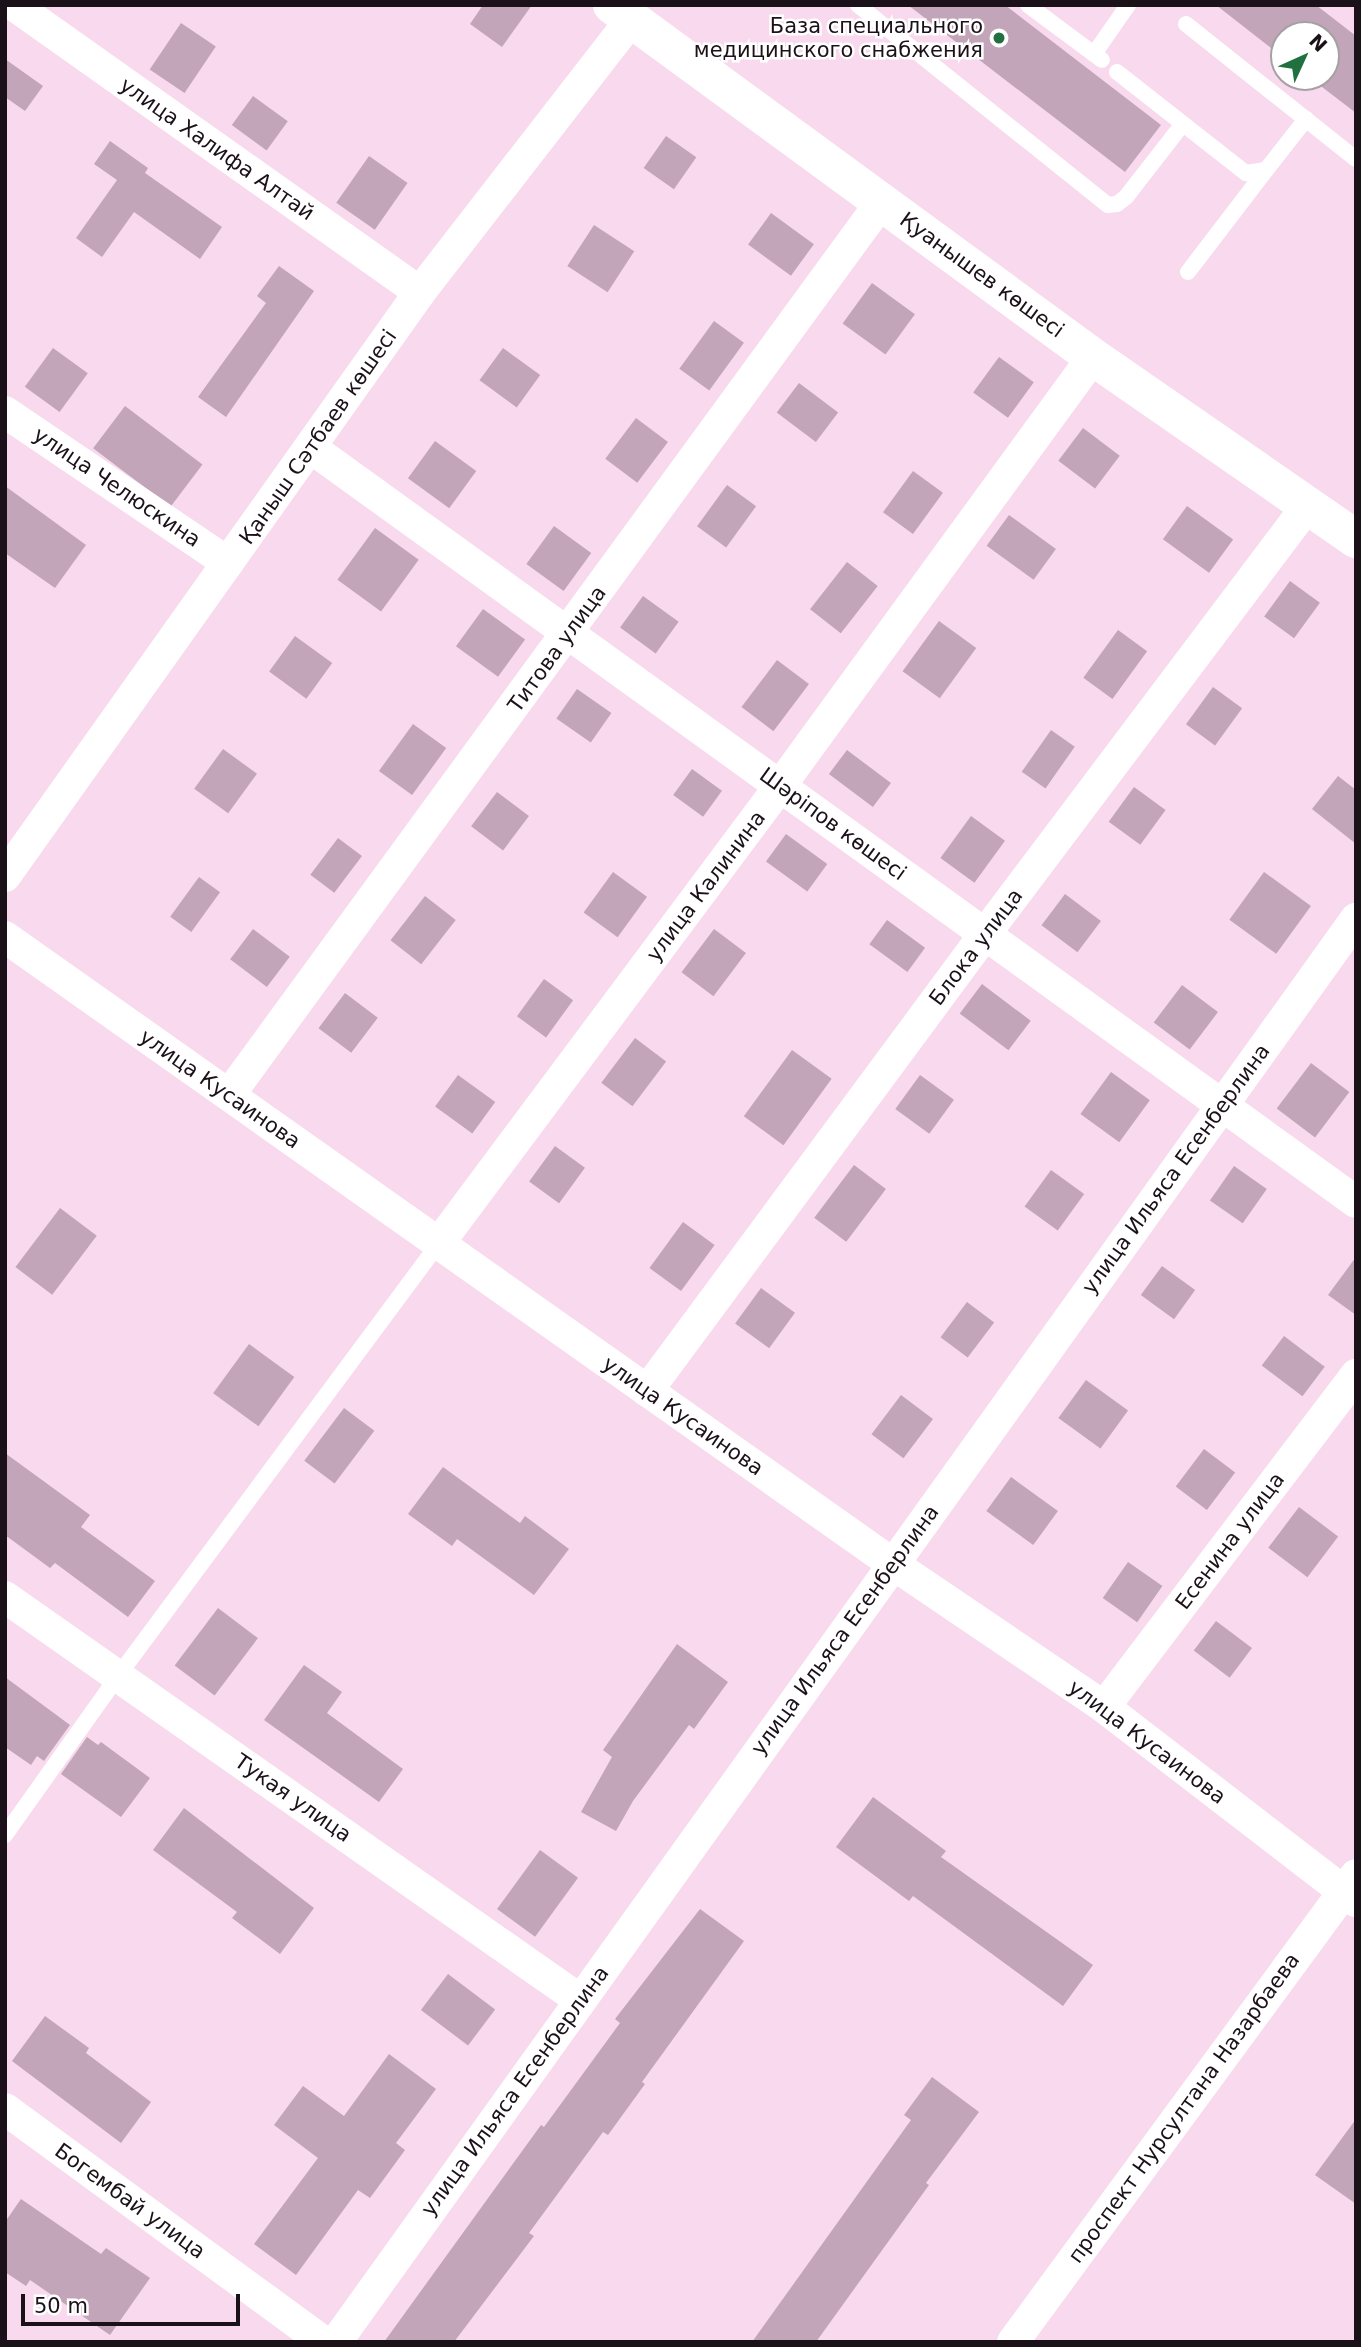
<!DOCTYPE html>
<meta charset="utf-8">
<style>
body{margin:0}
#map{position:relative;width:1361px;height:2347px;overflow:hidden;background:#f8d9ed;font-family:"DejaVu Sans",sans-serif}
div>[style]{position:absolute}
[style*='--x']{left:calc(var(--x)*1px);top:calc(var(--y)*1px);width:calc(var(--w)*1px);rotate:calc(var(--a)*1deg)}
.building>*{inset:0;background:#c2a5b8;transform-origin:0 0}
.service>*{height:16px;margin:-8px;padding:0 8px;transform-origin:8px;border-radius:8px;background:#fff}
.minor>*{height:32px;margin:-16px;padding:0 16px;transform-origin:16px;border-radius:16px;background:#fff}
.tertiary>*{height:38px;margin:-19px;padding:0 19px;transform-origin:19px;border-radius:19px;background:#fff}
.dots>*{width:19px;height:19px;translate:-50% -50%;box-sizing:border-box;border:4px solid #fff;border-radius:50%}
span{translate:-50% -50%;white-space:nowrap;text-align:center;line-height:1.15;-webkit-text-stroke:5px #fff;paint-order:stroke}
.poi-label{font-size:21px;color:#1b1118}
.right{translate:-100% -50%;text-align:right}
.street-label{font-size:21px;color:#1b1118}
.frame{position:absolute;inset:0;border:7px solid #1b1118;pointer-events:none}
.north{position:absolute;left:1270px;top:21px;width:70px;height:70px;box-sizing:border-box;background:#fff;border:2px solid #a4a0a3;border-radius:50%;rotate:45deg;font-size:19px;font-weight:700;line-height:28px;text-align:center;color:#1b1118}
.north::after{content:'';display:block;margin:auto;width:24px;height:32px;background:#21703f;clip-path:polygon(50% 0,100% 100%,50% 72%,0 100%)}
.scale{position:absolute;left:21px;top:2294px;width:219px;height:32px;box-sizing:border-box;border:4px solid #1b1118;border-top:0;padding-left:9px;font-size:21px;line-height:24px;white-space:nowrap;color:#1b1118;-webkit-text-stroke:5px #fff;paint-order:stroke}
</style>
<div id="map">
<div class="building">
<i style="clip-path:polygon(483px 5px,532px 5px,502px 47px,470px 24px)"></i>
<i style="clip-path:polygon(908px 5px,1005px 5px,1161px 125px,1125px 172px)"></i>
<i style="clip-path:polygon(1216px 5px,1316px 5px,1356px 36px,1356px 113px,1309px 77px,1326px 77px,1326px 35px,1284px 35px,1284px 58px)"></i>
<i style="left:181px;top:23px;width:42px;height:56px;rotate:34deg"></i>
<i style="clip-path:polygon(5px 59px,43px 86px,25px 111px,5px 97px)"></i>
<i style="left:253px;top:96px;width:43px;height:36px;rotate:36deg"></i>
<i style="left:666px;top:136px;width:37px;height:39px;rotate:35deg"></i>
<i style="clip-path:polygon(110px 141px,148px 168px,145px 173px,222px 227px,200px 259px,134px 212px,102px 257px,76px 238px,117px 180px,94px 164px)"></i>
<i style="left:369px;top:156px;width:47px;height:57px;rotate:35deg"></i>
<i style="left:771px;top:213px;width:53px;height:39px;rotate:36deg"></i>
<i style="left:594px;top:225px;width:48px;height:49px;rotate:33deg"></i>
<i style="clip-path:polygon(279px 266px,314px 291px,226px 417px,198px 397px,266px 303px,257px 296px)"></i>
<i style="left:872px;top:283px;width:53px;height:50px;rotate:36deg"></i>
<i style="left:714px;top:321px;width:37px;height:59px;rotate:36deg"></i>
<i style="left:53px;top:348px;width:43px;height:48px;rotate:36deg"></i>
<i style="left:503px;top:348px;width:46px;height:40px;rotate:36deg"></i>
<i style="left:999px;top:357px;width:43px;height:44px;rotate:36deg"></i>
<i style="left:799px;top:383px;width:49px;height:37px;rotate:37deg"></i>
<i style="left:125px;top:406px;width:97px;height:53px;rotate:37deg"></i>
<i style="left:636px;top:418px;width:40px;height:51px;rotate:37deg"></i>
<i style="left:1083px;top:428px;width:46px;height:41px;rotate:37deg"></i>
<i style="left:435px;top:441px;width:51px;height:46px;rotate:36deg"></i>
<i style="left:913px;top:471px;width:37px;height:51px;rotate:36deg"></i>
<i style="left:727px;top:485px;width:36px;height:51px;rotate:36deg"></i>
<i style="clip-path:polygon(5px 486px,86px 545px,55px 588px,5px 553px)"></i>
<i style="left:1187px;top:506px;width:57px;height:41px;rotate:36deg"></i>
<i style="left:1009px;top:515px;width:58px;height:38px;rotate:36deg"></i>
<i style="left:554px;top:526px;width:46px;height:47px;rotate:36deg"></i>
<i style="left:375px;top:528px;width:54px;height:64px;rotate:36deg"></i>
<i style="left:847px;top:562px;width:39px;height:60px;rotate:38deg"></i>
<i style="left:1290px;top:581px;width:37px;height:44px;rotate:36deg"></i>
<i style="left:643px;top:596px;width:44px;height:39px;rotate:36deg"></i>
<i style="left:483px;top:609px;width:52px;height:46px;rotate:36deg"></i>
<i style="left:939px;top:621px;width:46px;height:62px;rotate:36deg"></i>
<i style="left:1118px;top:630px;width:36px;height:59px;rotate:36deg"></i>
<i style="left:295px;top:636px;width:46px;height:44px;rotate:36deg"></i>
<i style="left:777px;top:660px;width:40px;height:59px;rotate:37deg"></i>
<i style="left:1213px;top:687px;width:36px;height:46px;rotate:36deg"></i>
<i style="left:577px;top:689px;width:42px;height:36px;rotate:35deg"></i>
<i style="left:413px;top:724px;width:41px;height:58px;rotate:36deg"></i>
<i style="left:1051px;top:730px;width:29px;height:51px;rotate:35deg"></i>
<i style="left:223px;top:749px;width:42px;height:49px;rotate:36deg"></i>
<i style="left:847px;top:750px;width:55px;height:30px;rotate:37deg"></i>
<i style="left:692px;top:769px;width:37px;height:32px;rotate:36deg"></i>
<i style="clip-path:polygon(1338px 776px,1356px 790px,1356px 844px,1312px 809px)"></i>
<i style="left:1134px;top:787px;width:39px;height:43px;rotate:36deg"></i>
<i style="left:497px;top:792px;width:40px;height:43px;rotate:37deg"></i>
<i style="left:971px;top:816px;width:42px;height:52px;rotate:36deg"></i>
<i style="left:786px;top:834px;width:51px;height:34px;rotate:36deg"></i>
<i style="left:338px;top:838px;width:30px;height:46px;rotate:37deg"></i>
<i style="left:613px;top:872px;width:42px;height:50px;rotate:36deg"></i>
<i style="left:1264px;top:872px;width:58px;height:59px;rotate:36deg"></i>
<i style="left:199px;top:877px;width:26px;height:49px;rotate:36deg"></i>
<i style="left:1065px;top:894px;width:45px;height:39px;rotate:37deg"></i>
<i style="left:425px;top:896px;width:39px;height:56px;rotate:38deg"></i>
<i style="left:887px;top:920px;width:47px;height:30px;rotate:36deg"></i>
<i style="left:253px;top:929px;width:46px;height:38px;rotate:37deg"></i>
<i style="left:714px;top:929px;width:40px;height:54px;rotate:37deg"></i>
<i style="left:544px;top:979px;width:36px;height:46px;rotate:36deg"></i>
<i style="left:982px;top:984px;width:61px;height:37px;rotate:37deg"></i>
<i style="left:1182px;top:985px;width:45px;height:47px;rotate:37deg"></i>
<i style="left:345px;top:993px;width:41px;height:44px;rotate:37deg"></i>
<i style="left:635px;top:1038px;width:39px;height:56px;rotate:37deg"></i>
<i style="left:792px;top:1050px;width:49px;height:82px;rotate:36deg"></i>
<i style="left:1311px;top:1063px;width:48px;height:57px;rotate:37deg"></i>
<i style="left:1111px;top:1072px;width:48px;height:52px;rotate:36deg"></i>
<i style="left:458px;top:1075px;width:46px;height:39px;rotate:36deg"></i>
<i style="left:920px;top:1075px;width:42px;height:42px;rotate:36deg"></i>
<i style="left:555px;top:1146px;width:37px;height:44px;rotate:36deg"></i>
<i style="left:854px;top:1165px;width:40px;height:66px;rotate:37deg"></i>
<i style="left:1234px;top:1166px;width:40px;height:42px;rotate:35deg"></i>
<i style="left:1051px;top:1170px;width:41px;height:45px;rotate:36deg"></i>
<i style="left:60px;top:1208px;width:46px;height:74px;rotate:37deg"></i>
<i style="left:683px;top:1222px;width:39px;height:57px;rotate:36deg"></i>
<i style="clip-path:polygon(1356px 1257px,1356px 1315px,1328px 1295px)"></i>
<i style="left:1162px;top:1266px;width:41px;height:36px;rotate:36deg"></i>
<i style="left:761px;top:1288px;width:42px;height:44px;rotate:36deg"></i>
<i style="left:967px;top:1302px;width:34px;height:44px;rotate:37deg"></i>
<i style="left:1284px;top:1336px;width:51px;height:37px;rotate:37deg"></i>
<i style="left:249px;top:1344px;width:56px;height:61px;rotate:36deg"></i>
<i style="left:1086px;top:1380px;width:52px;height:47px;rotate:36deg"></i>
<i style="left:901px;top:1395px;width:40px;height:49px;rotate:37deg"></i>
<i style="left:344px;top:1408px;width:38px;height:66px;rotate:37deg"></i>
<i style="left:1204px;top:1449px;width:39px;height:47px;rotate:37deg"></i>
<i style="clip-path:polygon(5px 1453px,90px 1515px,81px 1527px,155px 1581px,128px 1617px,55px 1563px,50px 1568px,5px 1535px)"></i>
<i style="clip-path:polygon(443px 1467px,520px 1523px,525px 1516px,569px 1549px,534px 1595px,457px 1539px,452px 1546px,408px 1514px)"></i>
<i style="left:1011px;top:1477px;width:58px;height:42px;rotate:36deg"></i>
<i style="left:1299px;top:1507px;width:49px;height:51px;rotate:37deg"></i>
<i style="left:1128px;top:1562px;width:42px;height:44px;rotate:35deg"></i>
<i style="left:218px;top:1608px;width:50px;height:72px;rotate:37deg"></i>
<i style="left:1216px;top:1621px;width:45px;height:37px;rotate:37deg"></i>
<i style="clip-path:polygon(677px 1644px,728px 1682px,694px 1729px,689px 1725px,633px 1801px,616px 1831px,581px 1812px,612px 1757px,603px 1750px)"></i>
<i style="clip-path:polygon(304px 1665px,342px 1692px,327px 1713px,403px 1769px,379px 1802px,264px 1720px)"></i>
<i style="clip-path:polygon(5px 1677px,70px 1725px,44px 1761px,37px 1756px,31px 1765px,5px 1747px)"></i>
<i style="clip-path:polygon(87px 1737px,98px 1745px,101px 1742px,150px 1778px,121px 1817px,61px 1774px)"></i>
<i style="clip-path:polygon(873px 1797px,946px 1851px,941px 1857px,1093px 1965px,1063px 2006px,913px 1896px,909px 1901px,836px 1847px)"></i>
<i style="clip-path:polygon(184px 1808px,314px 1908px,280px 1954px,232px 1918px,237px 1912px,153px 1850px)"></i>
<i style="left:540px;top:1850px;width:47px;height:73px;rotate:36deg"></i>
<i style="clip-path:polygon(700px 1909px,744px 1941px,642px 2082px,645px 2084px,608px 2135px,603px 2132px,529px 2233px,534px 2236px,454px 2342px,384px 2342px,541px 2125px,544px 2127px,620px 2023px,615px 2019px)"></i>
<i style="left:448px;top:1974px;width:59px;height:45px;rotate:37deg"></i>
<i style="clip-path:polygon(45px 2016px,89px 2048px,86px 2053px,151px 2102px,121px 2143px,12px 2061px)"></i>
<i style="clip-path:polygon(389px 2054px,436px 2089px,396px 2143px,405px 2150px,370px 2198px,358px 2190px,296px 2275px,254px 2244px,318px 2158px,274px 2125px,303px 2086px,344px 2116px)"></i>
<i style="clip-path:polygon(932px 2077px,979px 2112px,926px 2183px,929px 2185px,816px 2342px,752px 2342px,911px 2120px,904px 2115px)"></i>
<i style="clip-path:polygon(1356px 2119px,1356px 2204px,1315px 2175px)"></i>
<i style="clip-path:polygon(21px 2199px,101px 2254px,106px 2248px,150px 2278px,110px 2335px,30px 2280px,26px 2286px,5px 2272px,5px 2222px)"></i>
</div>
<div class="service">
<i style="--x:858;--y:5;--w:320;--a:38.7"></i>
<i style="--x:1108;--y:205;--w:9;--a:-6"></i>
<i style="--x:1117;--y:204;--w:11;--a:-38"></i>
<i style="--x:1126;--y:197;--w:91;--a:-52.1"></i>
<i style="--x:1028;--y:5;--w:92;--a:36.6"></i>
<i style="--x:1186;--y:24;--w:217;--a:38.5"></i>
<i style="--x:1094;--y:54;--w:60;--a:-55.2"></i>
<i style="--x:1117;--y:72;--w:164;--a:38.1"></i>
<i style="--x:1246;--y:173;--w:20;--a:-9"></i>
<i style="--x:1266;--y:170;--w:65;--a:-51.9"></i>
<i style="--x:1188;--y:272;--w:128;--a:-52.6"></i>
<i style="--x:5;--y:1835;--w:195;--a:-54.6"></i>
<i style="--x:118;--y:1676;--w:539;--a:-53.45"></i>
</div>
<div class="minor">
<i style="--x:14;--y:5;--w:497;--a:35.3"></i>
<i style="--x:5;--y:412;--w:269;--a:34.1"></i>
<i style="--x:310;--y:447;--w:1290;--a:35.82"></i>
<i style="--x:5;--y:876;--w:716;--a:-54.6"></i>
<i style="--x:420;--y:292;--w:346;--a:-52.2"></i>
<i style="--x:5;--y:937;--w:1087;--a:35.23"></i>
<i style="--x:893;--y:1564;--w:255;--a:34.1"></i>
<i style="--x:1104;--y:1707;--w:318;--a:37.6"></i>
<i style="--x:229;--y:1095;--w:1107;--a:-53.85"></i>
<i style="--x:439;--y:1243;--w:570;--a:-53.27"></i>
<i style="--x:780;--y:786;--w:531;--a:-53.89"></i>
<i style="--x:647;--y:1391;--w:568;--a:-53.51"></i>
<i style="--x:985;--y:934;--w:537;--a:-53.02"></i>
<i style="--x:5;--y:1597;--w:702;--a:35.03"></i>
<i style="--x:1104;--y:1707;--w:417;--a:-52.8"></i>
<i style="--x:5;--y:2109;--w:394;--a:36.2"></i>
<i style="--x:336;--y:2342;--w:1751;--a:-54.37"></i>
<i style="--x:1013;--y:2342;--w:579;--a:-53.7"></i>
</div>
<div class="tertiary">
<i style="--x:612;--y:5;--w:596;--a:36.2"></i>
<i style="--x:1093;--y:357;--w:320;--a:34.7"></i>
</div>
<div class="dots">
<i style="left:999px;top:38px;background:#21703f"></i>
</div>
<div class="poi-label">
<span class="right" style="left:983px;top:38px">База специального<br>медицинского снабжения</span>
</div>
<div class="street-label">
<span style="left:217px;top:149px;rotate:35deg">улица Халифа Алтай</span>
<span style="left:982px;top:275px;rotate:36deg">Қуанышев көшесі</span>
<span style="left:318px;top:437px;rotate:-55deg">Қаныш Сәтбаев көшесі</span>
<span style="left:117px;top:487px;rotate:34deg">улица Челюскина</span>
<span style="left:557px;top:649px;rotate:-54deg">Титова улица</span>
<span style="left:833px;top:824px;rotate:36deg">Шәріпов көшесі</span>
<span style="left:706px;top:886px;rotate:-53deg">улица Калинина</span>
<span style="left:976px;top:947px;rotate:-53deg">Блока улица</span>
<span style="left:220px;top:1089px;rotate:35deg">улица Кусаинова</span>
<span style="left:1176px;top:1169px;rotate:-54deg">улица Ильяса Есенберлина</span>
<span style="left:683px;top:1416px;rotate:35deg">улица Кусаинова</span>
<span style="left:1230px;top:1541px;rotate:-53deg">Есенина улица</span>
<span style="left:845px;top:1630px;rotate:-54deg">улица Ильяса Есенберлина</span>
<span style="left:1147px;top:1742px;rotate:37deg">улица Кусаинова</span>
<span style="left:293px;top:1798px;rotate:35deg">Тукая улица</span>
<span style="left:515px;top:2091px;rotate:-54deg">улица Ильяса Есенберлина</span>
<span style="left:1184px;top:2108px;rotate:-54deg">проспект Нурсултана Назарбаева</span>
<span style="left:130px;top:2201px;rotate:36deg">Богембай улица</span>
</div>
<div class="frame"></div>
<div class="north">N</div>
<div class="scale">50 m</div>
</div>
